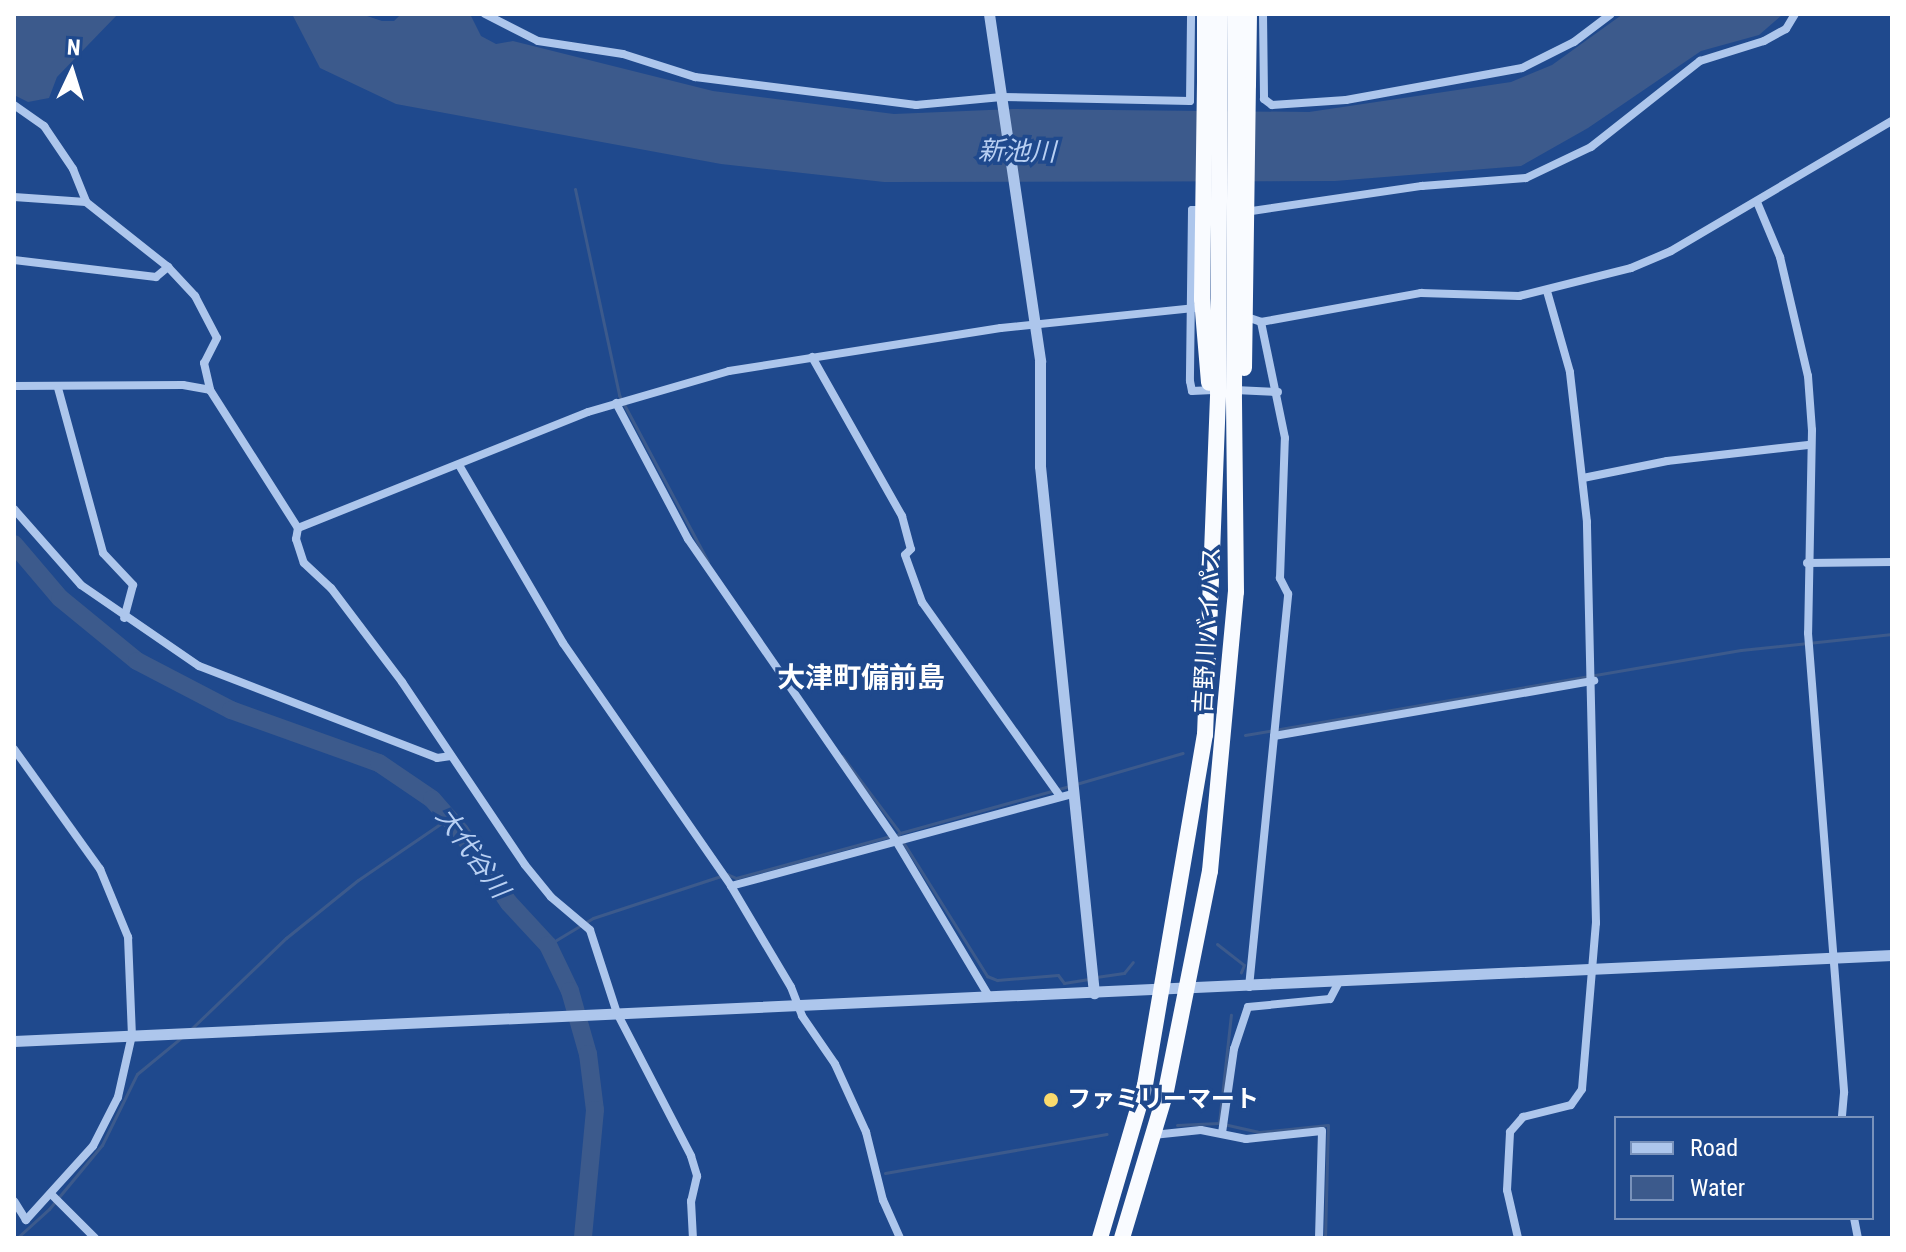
<!DOCTYPE html>
<meta charset="utf-8">
<style>
body{margin:0}
#map{position:relative;width:1906px;height:1252px;overflow:hidden;background:#1f498d;font-family:"Roboto Condensed","Noto Sans JP",sans-serif}
div>[style]{position:absolute}
[style*='--x']{left:calc(var(--x)*1px);top:calc(var(--y)*1px);width:calc(var(--w)*1px);rotate:calc(var(--a)*1deg)}
.water>*{inset:0;background:#3c5a8c}
.stream>*{height:3px;margin:-1.5px;padding:0 1.5px;transform-origin:1.5px;border-radius:1.5px;background:#3c5a8c}
.river>*{height:18px;margin:-9px;padding:0 9px;transform-origin:9px;border-radius:9px;background:#3c5a8c}
.minor>*{height:8px;margin:-4px;padding:0 4px;transform-origin:4px;border-radius:4px;background:#adc6ec}
.tertiary>*{height:11px;margin:-5.5px;padding:0 5.5px;transform-origin:5.5px;border-radius:5.5px;background:#adc6ec}
.trunk>*{height:16px;margin:-8px;padding:0 8px;transform-origin:8px;border-radius:8px;background:#f9fbff}
.trunk-bridge>*{height:16px;margin:-8px;padding:0 8px;transform-origin:8px;border-radius:8px;background:#f9fbff}
.dots>*{width:22px;height:22px;translate:-50% -50%;box-sizing:border-box;border:4px solid #1f498d;border-radius:50%}
span{translate:-50% -50%;white-space:nowrap;text-align:center;line-height:1.15;-webkit-text-stroke:7px #1f498d;paint-order:stroke}
.street-label{font-size:24px;color:#fff}
.poi-label{font-size:24px;color:#fff;font-weight:700}
.left{translate:0 -50%;text-align:left}
.water-label{font-size:26px;color:#b9d0f3;font-style:italic}
.quarter-label{font-size:28px;color:#fff;font-weight:700}
.frame{position:absolute;inset:0;border:16px solid #fff;pointer-events:none}
.legend{position:absolute;left:1614px;top:1116px;width:260px;height:104px;box-sizing:border-box;background:#1f498d;border:2px solid #7992bb;margin:0;padding:10px 14px;list-style:none;font-size:24px;color:#fff}
.legend li{display:flex;align-items:center;gap:16px;height:40px}
.legend b{width:40px;border:2px solid #7992bb}
.north{position:absolute;left:32px;top:32px;width:80px;height:80px;-webkit-text-stroke:6px #1f498d;paint-order:stroke;rotate:4deg;font-size:22px;font-weight:700;line-height:32px;text-align:center;color:#fff}
.north::after{content:'';display:block;margin:auto;width:28px;height:36px;background:#fff;clip-path:polygon(50% 0,100% 100%,50% 72%,0 100%)}
</style>
<div id="map">
<div class="water">
<i style="clip-path:polygon(14px 14px,118px 14px,57px 77px,49px 98px,28px 102px,14px 95px)"></i>
<i style="clip-path:polygon(292px 14px,361px 14px,382px 21px,394px 21px,401px 14px,470px 14px,481px 36px,496px 44px,513px 41px,713px 91px,894px 114px,1013px 109px,1309px 112px,1511px 82px,1552px 65px,1623px 14px,1783px 14px,1759px 35px,1701px 51px,1588px 128px,1521px 166px,1335px 181px,884px 182px,721px 164px,396px 104px,320px 68px)"></i>
</div>
<div class="stream">
<i style="--x:575;--y:189;--w:211;--a:77.9"></i>
<i style="--x:619;--y:395;--w:189;--a:61.9"></i>
<i style="--x:1245;--y:735;--w:503;--a:-9.72"></i>
<i style="--x:1741;--y:650;--w:152;--a:-6"></i>
<i style="--x:842;--y:756;--w:96;--a:53"></i>
<i style="--x:900;--y:833;--w:175;--a:-15.5"></i>
<i style="--x:1076;--y:784;--w:111;--a:-16.2"></i>
<i style="--x:898;--y:834;--w:168;--a:57.9"></i>
<i style="--x:987;--y:976;--w:11;--a:22"></i>
<i style="--x:997;--y:980;--w:61;--a:-4.7"></i>
<i style="--x:1058;--y:975;--w:10;--a:53"></i>
<i style="--x:1064;--y:983;--w:25;--a:-9"></i>
<i style="--x:1217;--y:944;--w:34;--a:38"></i>
<i style="--x:1244;--y:965;--w:8;--a:113"></i>
<i style="--x:548;--y:945;--w:52;--a:-31"></i>
<i style="--x:593;--y:918;--w:141;--a:-18.2"></i>
<i style="--x:727;--y:874;--w:10;--a:24"></i>
<i style="--x:736;--y:878;--w:161;--a:-15.2"></i>
<i style="--x:1096;--y:977;--w:28;--a:-8"></i>
<i style="--x:1124;--y:973;--w:14;--a:-51"></i>
<i style="--x:191;--y:1029;--w:132;--a:-43.8"></i>
<i style="--x:286;--y:938;--w:92;--a:-38.9"></i>
<i style="--x:358;--y:880;--w:110;--a:-34.3"></i>
<i style="--x:1219;--y:1123;--w:109;--a:-83.7"></i>
<i style="--x:1177;--y:1125;--w:42;--a:-2.7"></i>
<i style="--x:1219;--y:1123;--w:41;--a:12.7"></i>
<i style="--x:1259;--y:1132;--w:69;--a:-5.8"></i>
<i style="--x:1328;--y:1125;--w:113;--a:91.5"></i>
<i style="--x:885;--y:1173;--w:225;--a:-10"></i>
<i style="--x:17;--y:1238;--w:43;--a:-42.2"></i>
<i style="--x:49;--y:1209;--w:83;--a:-50.4"></i>
<i style="--x:102;--y:1145;--w:79;--a:-63.8"></i>
<i style="--x:137;--y:1074;--w:58;--a:-39.4"></i>
</div>
<div class="river">
<i style="--x:14;--y:544;--w:71;--a:49.6"></i>
<i style="--x:60;--y:598;--w:99;--a:39.3"></i>
<i style="--x:137;--y:661;--w:106;--a:27.5"></i>
<i style="--x:231;--y:710;--w:157;--a:19.7"></i>
<i style="--x:379;--y:763;--w:64;--a:34.2"></i>
<i style="--x:432;--y:799;--w:43;--a:48.8"></i>
<i style="--x:460;--y:831;--w:87;--a:55.8"></i>
<i style="--x:509;--y:903;--w:57;--a:47.1"></i>
<i style="--x:548;--y:945;--w:51;--a:64.4"></i>
<i style="--x:570;--y:991;--w:66;--a:74.1"></i>
<i style="--x:588;--y:1054;--w:56;--a:82.9"></i>
<i style="--x:595;--y:1110;--w:129;--a:95.4"></i>
</div>
<div class="minor">
<i style="--x:485;--y:14;--w:59;--a:27"></i>
<i style="--x:538;--y:41;--w:86;--a:8.7"></i>
<i style="--x:623;--y:54;--w:76;--a:17.7"></i>
<i style="--x:695;--y:77;--w:223;--a:7.2"></i>
<i style="--x:916;--y:105;--w:86;--a:-5.3"></i>
<i style="--x:1002;--y:97;--w:188;--a:1.2"></i>
<i style="--x:1190;--y:101;--w:87;--a:-89.3"></i>
<i style="--x:1263;--y:14;--w:85;--a:89.3"></i>
<i style="--x:1264;--y:99;--w:10;--a:37"></i>
<i style="--x:1272;--y:105;--w:74;--a:-3.9"></i>
<i style="--x:1346;--y:100;--w:179;--a:-10.3"></i>
<i style="--x:1522;--y:68;--w:58;--a:-26.6"></i>
<i style="--x:1574;--y:42;--w:46;--a:-37.1"></i>
<i style="--x:14;--y:105;--w:37;--a:35"></i>
<i style="--x:44;--y:126;--w:52;--a:56"></i>
<i style="--x:73;--y:169;--w:35;--a:68"></i>
<i style="--x:86;--y:202;--w:105;--a:38.4"></i>
<i style="--x:168;--y:267;--w:40;--a:47"></i>
<i style="--x:195;--y:296;--w:47;--a:62.4"></i>
<i style="--x:217;--y:338;--w:28;--a:117"></i>
<i style="--x:204;--y:363;--w:28;--a:77"></i>
<i style="--x:14;--y:197;--w:72;--a:4"></i>
<i style="--x:1757;--y:202;--w:60;--a:67.3"></i>
<i style="--x:1780;--y:257;--w:122;--a:76.8"></i>
<i style="--x:1808;--y:376;--w:54;--a:85.8"></i>
<i style="--x:1812;--y:430;--w:203;--a:91.1"></i>
<i style="--x:1808;--y:633;--w:461;--a:85.5"></i>
<i style="--x:1844;--y:1093;--w:25;--a:95"></i>
<i style="--x:1203;--y:210;--w:11;--a:180"></i>
<i style="--x:1192;--y:210;--w:171;--a:90.7"></i>
<i style="--x:1190;--y:381;--w:10;--a:79"></i>
<i style="--x:1192;--y:391;--w:21;--a:-3"></i>
<i style="--x:1245;--y:212;--w:179;--a:-8.4"></i>
<i style="--x:1422;--y:186;--w:104;--a:-4.4"></i>
<i style="--x:1526;--y:178;--w:72;--a:-25.5"></i>
<i style="--x:1591;--y:147;--w:139;--a:-38.3"></i>
<i style="--x:1700;--y:61;--w:67;--a:-17.4"></i>
<i style="--x:1764;--y:41;--w:25;--a:-29"></i>
<i style="--x:1786;--y:29;--w:17;--a:-59"></i>
<i style="--x:14;--y:260;--w:143;--a:6.8"></i>
<i style="--x:156;--y:277;--w:16;--a:-40"></i>
<i style="--x:1244;--y:316;--w:18;--a:19"></i>
<i style="--x:1261;--y:322;--w:163;--a:-10.3"></i>
<i style="--x:1421;--y:293;--w:98;--a:1.8"></i>
<i style="--x:1519;--y:296;--w:115;--a:-14"></i>
<i style="--x:1631;--y:268;--w:43;--a:-23"></i>
<i style="--x:1671;--y:251;--w:256;--a:-30.5"></i>
<i style="--x:812;--y:357;--w:183;--a:60.5"></i>
<i style="--x:902;--y:516;--w:34;--a:75"></i>
<i style="--x:911;--y:549;--w:8;--a:135"></i>
<i style="--x:905;--y:555;--w:50;--a:70.1"></i>
<i style="--x:922;--y:602;--w:238;--a:54.6"></i>
<i style="--x:14;--y:386;--w:169;--a:-0.3"></i>
<i style="--x:183;--y:385;--w:27;--a:10"></i>
<i style="--x:210;--y:390;--w:164;--a:57.5"></i>
<i style="--x:298;--y:528;--w:312;--a:-21.8"></i>
<i style="--x:588;--y:412;--w:147;--a:-16.2"></i>
<i style="--x:729;--y:371;--w:275;--a:-9"></i>
<i style="--x:1001;--y:328;--w:203;--a:-5.9"></i>
<i style="--x:58;--y:388;--w:171;--a:74.7"></i>
<i style="--x:103;--y:553;--w:44;--a:46.8"></i>
<i style="--x:133;--y:585;--w:34;--a:105"></i>
<i style="--x:1235;--y:390;--w:43;--a:2.7"></i>
<i style="--x:616;--y:403;--w:154;--a:62.1"></i>
<i style="--x:688;--y:539;--w:367;--a:55.4"></i>
<i style="--x:896;--y:841;--w:179;--a:59.1"></i>
<i style="--x:459;--y:465;--w:206;--a:59.7"></i>
<i style="--x:563;--y:643;--w:295;--a:55.3"></i>
<i style="--x:731;--y:886;--w:117;--a:59.3"></i>
<i style="--x:791;--y:987;--w:31;--a:69"></i>
<i style="--x:802;--y:1016;--w:58;--a:55.5"></i>
<i style="--x:835;--y:1064;--w:75;--a:65.5"></i>
<i style="--x:866;--y:1132;--w:70;--a:76"></i>
<i style="--x:883;--y:1200;--w:42;--a:65.9"></i>
<i style="--x:1583;--y:478;--w:86;--a:-11.4"></i>
<i style="--x:1667;--y:461;--w:142;--a:-6.5"></i>
<i style="--x:14;--y:509;--w:101;--a:48.6"></i>
<i style="--x:81;--y:585;--w:143;--a:34.5"></i>
<i style="--x:199;--y:666;--w:255;--a:21.1"></i>
<i style="--x:437;--y:758;--w:14;--a:-8"></i>
<i style="--x:298;--y:528;--w:11;--a:100"></i>
<i style="--x:296;--y:539;--w:25;--a:72"></i>
<i style="--x:304;--y:563;--w:37;--a:43"></i>
<i style="--x:331;--y:588;--w:118;--a:52.9"></i>
<i style="--x:402;--y:682;--w:220;--a:56.1"></i>
<i style="--x:525;--y:865;--w:41;--a:50.9"></i>
<i style="--x:551;--y:897;--w:51;--a:40.2"></i>
<i style="--x:590;--y:930;--w:87;--a:72"></i>
<i style="--x:617;--y:1013;--w:161;--a:62.6"></i>
<i style="--x:691;--y:1156;--w:21;--a:73"></i>
<i style="--x:697;--y:1176;--w:26;--a:103"></i>
<i style="--x:691;--y:1201;--w:37;--a:87"></i>
<i style="--x:1807;--y:563;--w:85;--a:-0.7"></i>
<i style="--x:1274;--y:736;--w:325;--a:-9.8"></i>
<i style="--x:14;--y:749;--w:148;--a:54.4"></i>
<i style="--x:100;--y:869;--w:74;--a:67.6"></i>
<i style="--x:128;--y:937;--w:98;--a:87.7"></i>
<i style="--x:132;--y:1035;--w:64;--a:102.7"></i>
<i style="--x:118;--y:1097;--w:55;--a:117"></i>
<i style="--x:93;--y:1146;--w:100;--a:132.2"></i>
<i style="--x:26;--y:1220;--w:22;--a:-122"></i>
<i style="--x:731;--y:886;--w:354;--a:-15.1"></i>
<i style="--x:1249;--y:987;--w:395;--a:-84.3"></i>
<i style="--x:1288;--y:594;--w:18;--a:-117"></i>
<i style="--x:1280;--y:578;--w:140;--a:-88"></i>
<i style="--x:1285;--y:438;--w:118;--a:-101.7"></i>
<i style="--x:1222;--y:1133;--w:85;--a:-81.9"></i>
<i style="--x:1234;--y:1049;--w:44;--a:-71.6"></i>
<i style="--x:1248;--y:1007;--w:82;--a:-5.6"></i>
<i style="--x:1330;--y:999;--w:17;--a:-62"></i>
<i style="--x:1153;--y:1135;--w:48;--a:-5.9"></i>
<i style="--x:1201;--y:1130;--w:46;--a:11.3"></i>
<i style="--x:1246;--y:1139;--w:76;--a:-6"></i>
<i style="--x:1322;--y:1131;--w:107;--a:91.6"></i>
<i style="--x:52;--y:1195;--w:61;--a:45"></i>
<i style="--x:1854;--y:1218;--w:20;--a:79"></i>
<i style="--x:1518;--y:1238;--w:49;--a:-102.9"></i>
<i style="--x:1507;--y:1190;--w:58;--a:-87"></i>
<i style="--x:1510;--y:1132;--w:20;--a:-49"></i>
<i style="--x:1523;--y:1117;--w:49;--a:-14"></i>
<i style="--x:1571;--y:1105;--w:19;--a:-55"></i>
<i style="--x:1582;--y:1089;--w:167;--a:-85.2"></i>
<i style="--x:1596;--y:923;--w:401;--a:-91.3"></i>
<i style="--x:1587;--y:522;--w:151;--a:-96.5"></i>
<i style="--x:1570;--y:372;--w:84;--a:-105.9"></i>
</div>
<div class="tertiary">
<i style="--x:989;--y:14;--w:351;--a:81.6"></i>
<i style="--x:1040;--y:361;--w:105;--a:90"></i>
<i style="--x:1040;--y:466;--w:530;--a:84.15"></i>
<i style="--x:14;--y:1041;--w:1880;--a:-2.62"></i>
</div>
<div class="trunk">
<i style="--x:1205;--y:14;--w:68;--a:90"></i>
<i style="--x:1248;--y:85;--w:71;--a:-89.2"></i>
<i style="--x:1100;--y:1238;--w:159;--a:-73.6"></i>
<i style="--x:1145;--y:1085;--w:355;--a:-80.3"></i>
<i style="--x:1205;--y:735;--w:343;--a:-87.8"></i>
<i style="--x:1122;--y:1238;--w:153;--a:-73.3"></i>
<i style="--x:1166;--y:1091;--w:224;--a:-78.7"></i>
<i style="--x:1210;--y:871;--w:280;--a:-84.7"></i>
<i style="--x:1236;--y:592;--w:199;--a:-90.6"></i>
</div>
<div class="trunk-bridge">
<i style="--x:1205;--y:82;--w:217;--a:90.8"></i>
<i style="--x:1202;--y:299;--w:84;--a:85.2"></i>
<i style="--x:1244;--y:368;--w:283;--a:-89.2"></i>
<i style="--x:1218;--y:392;--w:378;--a:-89.7"></i>
<i style="--x:1234;--y:393;--w:379;--a:-89.7"></i>
</div>
<div class="dots">
<i style="left:1051px;top:1100px;background:#fada6d"></i>
</div>
<div class="street-label">
<span style="left:1208px;top:630px;rotate:-87deg">吉野川バイパス</span>
</div>
<div class="poi-label">
<span class="left" style="left:1067px;top:1100px">ファミリーマート</span>
</div>
<div class="water-label">
<span style="left:1017px;top:152px;rotate:1deg">新池川</span>
<span style="left:472px;top:853px;rotate:54deg">大代谷川</span>
</div>
<div class="quarter-label">
<span style="left:861px;top:678px">大津町備前島</span>
</div>
<div class="frame"></div>
<ul class="legend">
<li><b style="height:10px;background:#adc6ec"></b>Road</li>
<li><b style="height:22px;background:#3c5a8c"></b>Water</li>
</ul>
<div class="north">N</div>
</div>
